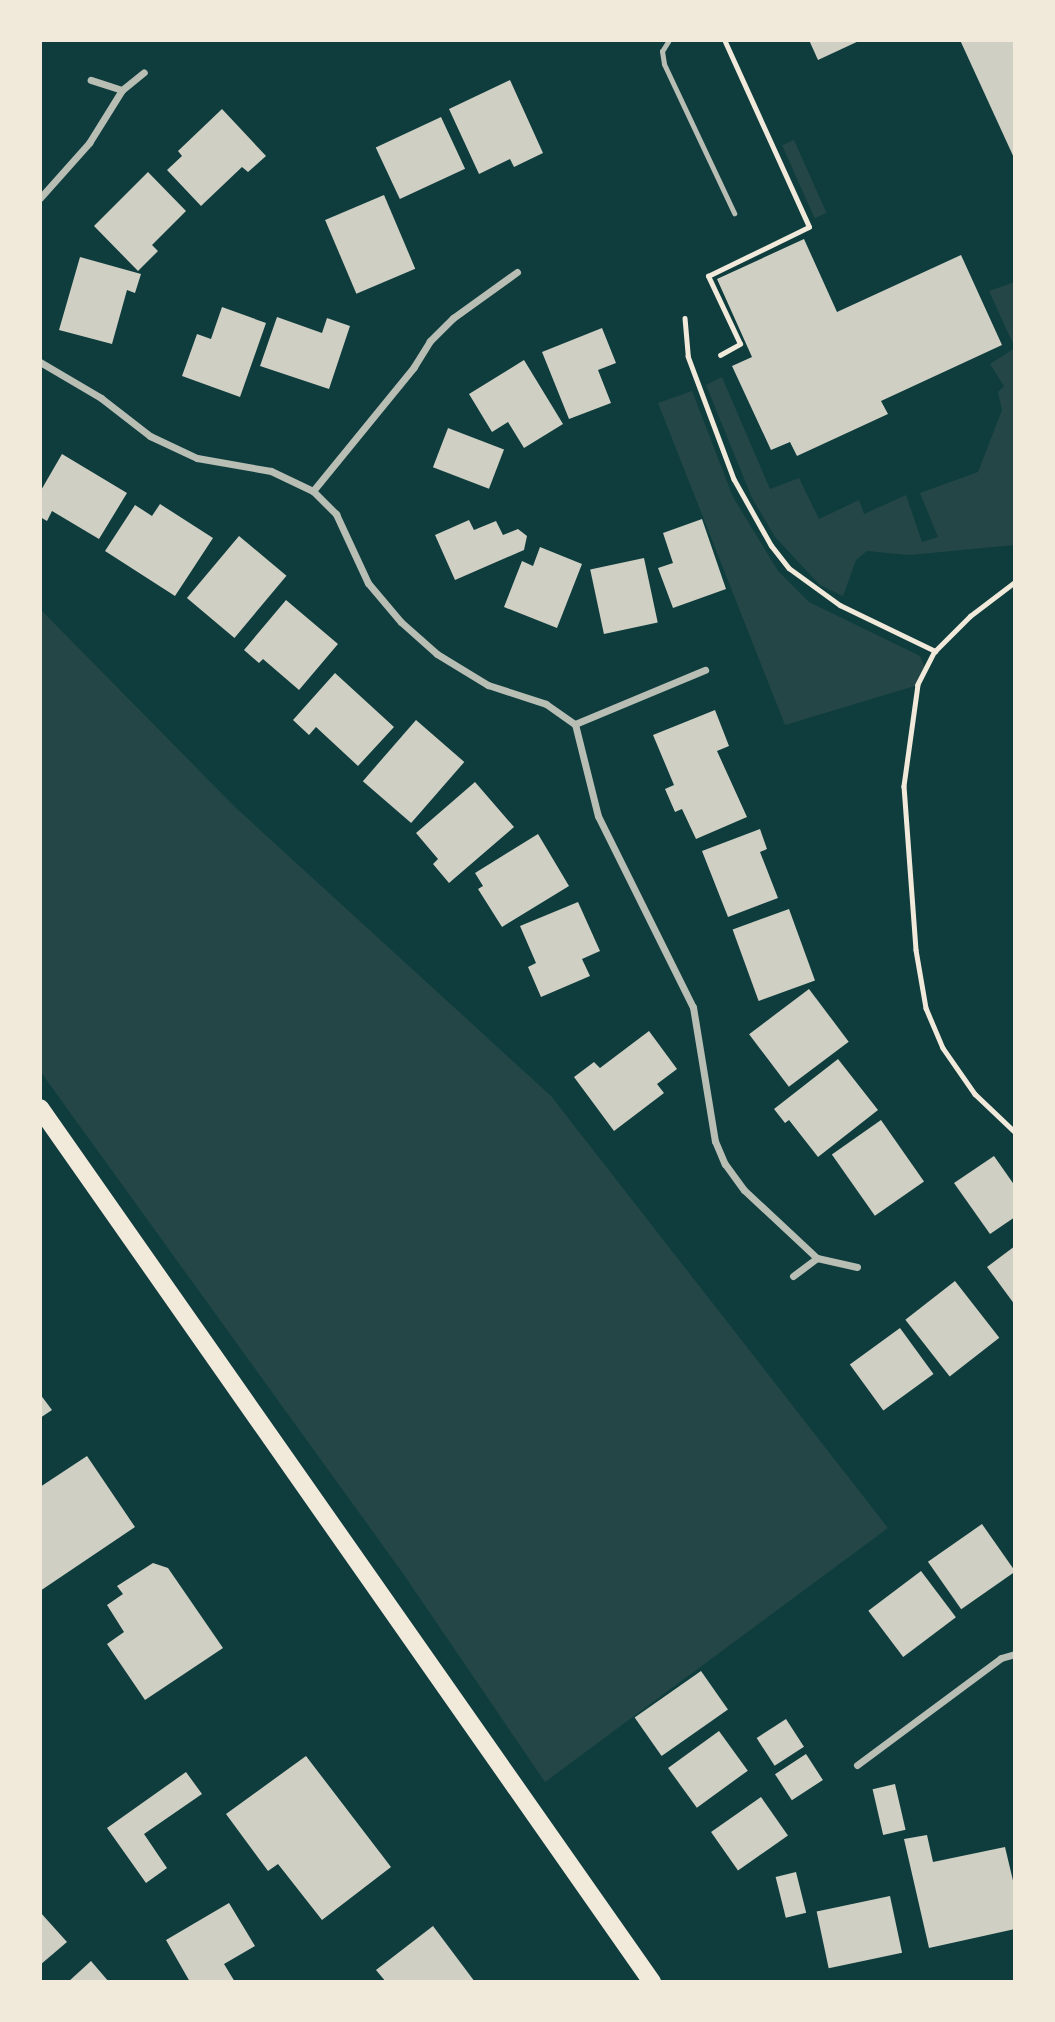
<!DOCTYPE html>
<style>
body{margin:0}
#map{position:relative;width:1055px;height:2022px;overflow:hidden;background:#0f3d3e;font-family:Mulish,sans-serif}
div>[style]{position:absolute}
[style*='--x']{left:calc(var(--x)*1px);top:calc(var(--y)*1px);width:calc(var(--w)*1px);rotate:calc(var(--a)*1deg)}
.green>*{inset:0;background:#244646;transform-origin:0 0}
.building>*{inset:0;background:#cfcfc3;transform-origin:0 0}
.path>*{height:4.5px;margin:-2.25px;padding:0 2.25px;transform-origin:2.25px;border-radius:2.25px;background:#f1e9da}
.service>*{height:5px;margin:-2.5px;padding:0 2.5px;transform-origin:2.5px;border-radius:2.5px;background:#b8beb3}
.minor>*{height:7px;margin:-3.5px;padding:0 3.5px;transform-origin:3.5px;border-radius:3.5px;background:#b8beb3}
.primary>*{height:18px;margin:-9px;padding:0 9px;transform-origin:9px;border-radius:9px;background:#f1e9da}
span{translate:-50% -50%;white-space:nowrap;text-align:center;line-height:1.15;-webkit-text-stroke:6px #f1e9da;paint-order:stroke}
.frame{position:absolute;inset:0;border:42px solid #f1e9da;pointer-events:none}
</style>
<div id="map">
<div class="green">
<i style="left:794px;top:140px;width:80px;height:13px;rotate:66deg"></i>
<i style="clip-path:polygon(1015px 282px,1015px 545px,909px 555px,867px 551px,856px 560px,843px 596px,820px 585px,775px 537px,752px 498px,706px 385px,722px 377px,770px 489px,799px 478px,819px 519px,859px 500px,864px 514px,906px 495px,922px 542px,938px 537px,920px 493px,978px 472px,1002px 410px,998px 392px,1004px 386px,990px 364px,1015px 348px,989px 291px)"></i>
<i style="clip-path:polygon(692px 391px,733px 497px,778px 571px,809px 602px,920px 656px,924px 666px,918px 685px,785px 725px,658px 403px)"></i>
<i style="clip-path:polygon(40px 609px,235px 807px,551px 1096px,888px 1528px,545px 1782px,402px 1572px,40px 1071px)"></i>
</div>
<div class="building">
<i style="clip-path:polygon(809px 40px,861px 40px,818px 60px)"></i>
<i style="clip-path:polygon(960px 40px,1015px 40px,1015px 160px)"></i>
<i style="clip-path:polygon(510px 80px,543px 153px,514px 167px,510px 159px,479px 174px,449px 109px)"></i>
<i style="clip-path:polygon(222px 109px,266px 156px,248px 172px,242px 167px,201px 206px,167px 170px,182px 156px,178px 151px)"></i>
<i style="left:441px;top:117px;width:57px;height:72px;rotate:65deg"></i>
<i style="clip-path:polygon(148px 172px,186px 211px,152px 245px,158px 251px,138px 271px,94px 226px)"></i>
<i style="left:384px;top:195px;width:80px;height:64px;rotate:67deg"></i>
<i style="clip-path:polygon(804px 239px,837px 312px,961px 255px,1002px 345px,881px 401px,888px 414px,797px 456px,790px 442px,771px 450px,732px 366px,752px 357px,717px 279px)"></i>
<i style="clip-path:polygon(80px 257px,141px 274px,135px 293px,127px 290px,112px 344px,59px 330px)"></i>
<i style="clip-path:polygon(222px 307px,266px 323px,240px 397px,182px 376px,197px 334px,211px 339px)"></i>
<i style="clip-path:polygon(277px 317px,322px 333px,327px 318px,350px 326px,329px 389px,260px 366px)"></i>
<i style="clip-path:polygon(602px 328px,616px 363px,598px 370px,611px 403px,569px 419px,542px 352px)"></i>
<i style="clip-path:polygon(524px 360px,563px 424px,524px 448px,508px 422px,492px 432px,469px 394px)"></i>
<i style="left:448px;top:428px;width:60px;height:42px;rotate:21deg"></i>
<i style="clip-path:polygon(62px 454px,127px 493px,99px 539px,52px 511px,47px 521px,40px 517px,40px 492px)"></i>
<i style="clip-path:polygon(160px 504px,213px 538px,175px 596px,105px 551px,135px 505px,152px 516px)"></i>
<i style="clip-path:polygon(702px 519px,726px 589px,673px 608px,658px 568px,673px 563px,663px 533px)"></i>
<i style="clip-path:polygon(469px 520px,474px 530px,496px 521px,503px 535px,518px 529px,527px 536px,524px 550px,455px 580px,435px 535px)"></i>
<i style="left:239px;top:536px;width:62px;height:81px;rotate:40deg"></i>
<i style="clip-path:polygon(540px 547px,582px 564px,557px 628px,504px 607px,522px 561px,533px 566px)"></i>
<i style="left:644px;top:558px;width:66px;height:55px;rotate:78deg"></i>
<i style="clip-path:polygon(286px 600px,338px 644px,299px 690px,263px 659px,259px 663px,244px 650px)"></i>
<i style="clip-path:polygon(335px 673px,394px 727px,358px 766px,316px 727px,309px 735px,293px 720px)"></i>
<i style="clip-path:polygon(715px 710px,729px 746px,717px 751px,747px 817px,696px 839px,682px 809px,675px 812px,665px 789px,674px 785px,653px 735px)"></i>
<i style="left:416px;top:720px;width:64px;height:81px;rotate:41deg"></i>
<i style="clip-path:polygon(475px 782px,514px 827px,449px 883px,433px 864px,438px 859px,416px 833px)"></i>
<i style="clip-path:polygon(760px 829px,767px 849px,760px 852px,778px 898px,728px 917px,702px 851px)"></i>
<i style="clip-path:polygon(538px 834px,569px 886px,502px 927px,478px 889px,483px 886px,475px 873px)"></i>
<i style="clip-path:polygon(578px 902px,600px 951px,582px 959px,590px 976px,541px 997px,528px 967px,536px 963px,520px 926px)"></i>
<i style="left:789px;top:909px;width:76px;height:60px;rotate:70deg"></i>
<i style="left:809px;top:989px;width:66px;height:75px;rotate:53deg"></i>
<i style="clip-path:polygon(649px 1031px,677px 1069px,657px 1084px,664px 1093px,614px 1131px,574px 1077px,594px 1062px,600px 1068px)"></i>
<i style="clip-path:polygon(838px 1059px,878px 1110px,818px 1157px,789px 1120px,785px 1123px,774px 1109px)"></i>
<i style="left:881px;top:1120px;width:75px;height:60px;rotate:55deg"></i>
<i style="clip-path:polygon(994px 1156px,1015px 1186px,1015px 1217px,990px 1234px,954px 1183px)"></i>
<i style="clip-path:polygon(1015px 1246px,1015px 1305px,987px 1267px)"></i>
<i style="left:955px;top:1281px;width:72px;height:63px;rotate:52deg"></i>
<i style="left:900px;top:1328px;width:57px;height:62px;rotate:54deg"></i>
<i style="clip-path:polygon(40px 1394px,52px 1410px,40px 1418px)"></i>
<i style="clip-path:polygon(87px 1456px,135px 1527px,40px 1591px,40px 1487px)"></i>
<i style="left:982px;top:1524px;width:58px;height:66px;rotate:55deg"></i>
<i style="clip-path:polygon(153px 1563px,168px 1568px,223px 1648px,145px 1700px,107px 1644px,124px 1632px,107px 1605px,123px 1594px,117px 1586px)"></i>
<i style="left:921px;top:1571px;width:58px;height:66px;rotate:53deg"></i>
<i style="left:701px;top:1671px;width:47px;height:81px;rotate:55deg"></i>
<i style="left:786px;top:1719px;width:33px;height:35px;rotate:57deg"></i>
<i style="left:719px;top:1731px;width:49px;height:63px;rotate:54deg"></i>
<i style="left:806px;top:1754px;width:31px;height:37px;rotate:57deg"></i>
<i style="clip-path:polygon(306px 1756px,391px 1867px,322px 1920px,278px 1864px,268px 1871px,226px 1814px)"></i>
<i style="clip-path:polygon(186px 1772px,202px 1794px,144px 1834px,167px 1868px,146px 1883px,107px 1828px)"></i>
<i style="left:895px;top:1784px;width:47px;height:23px;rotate:77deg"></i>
<i style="left:761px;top:1797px;width:47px;height:61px;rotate:55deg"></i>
<i style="clip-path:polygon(927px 1835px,933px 1862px,1005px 1847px,1015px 1889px,1015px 1929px,929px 1948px,904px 1839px)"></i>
<i style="left:796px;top:1872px;width:42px;height:21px;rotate:76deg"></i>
<i style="left:890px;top:1896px;width:58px;height:75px;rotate:78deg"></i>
<i style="clip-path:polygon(229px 1903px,255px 1946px,224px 1964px,235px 1982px,190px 1982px,166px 1940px)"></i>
<i style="clip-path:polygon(40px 1912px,67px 1942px,40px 1965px)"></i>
<i style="clip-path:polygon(433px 1926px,475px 1982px,386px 1982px,376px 1970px)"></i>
<i style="clip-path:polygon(91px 1961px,109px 1982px,68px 1982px)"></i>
</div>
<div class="path">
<i style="--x:685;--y:318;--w:38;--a:85"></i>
<i style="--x:688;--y:356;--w:131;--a:69.5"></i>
<i style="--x:734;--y:479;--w:76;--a:60.7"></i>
<i style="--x:771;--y:545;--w:29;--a:52"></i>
<i style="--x:789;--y:568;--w:63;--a:36"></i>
<i style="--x:840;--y:605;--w:106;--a:25.8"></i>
<i style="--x:935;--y:651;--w:38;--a:117"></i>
<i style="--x:918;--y:685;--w:102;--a:97.9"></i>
<i style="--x:904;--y:786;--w:164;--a:85.8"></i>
<i style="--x:916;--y:950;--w:59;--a:80.2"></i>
<i style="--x:926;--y:1008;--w:43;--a:67"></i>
<i style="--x:943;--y:1048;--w:56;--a:55.2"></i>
<i style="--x:975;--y:1094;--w:55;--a:43.5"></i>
<i style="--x:720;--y:355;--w:23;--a:-29"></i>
<i style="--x:740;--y:344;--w:75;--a:-115.2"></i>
<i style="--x:708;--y:276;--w:112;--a:-25.9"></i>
<i style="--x:809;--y:227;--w:205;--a:-114.4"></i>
<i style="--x:935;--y:651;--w:49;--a:-45"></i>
<i style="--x:970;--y:616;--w:56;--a:-37.1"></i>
</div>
<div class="service">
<i style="--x:669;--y:40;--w:13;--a:122"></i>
<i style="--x:662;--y:51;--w:13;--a:81"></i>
<i style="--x:664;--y:64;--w:165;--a:64.8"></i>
</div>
<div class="minor">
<i style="--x:122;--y:90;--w:28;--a:-39"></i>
<i style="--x:40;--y:198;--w:74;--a:-48.3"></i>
<i style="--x:89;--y:143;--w:62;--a:-58.1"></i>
<i style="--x:122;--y:90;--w:33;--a:-162"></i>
<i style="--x:517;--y:272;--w:79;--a:144.3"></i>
<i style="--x:453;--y:318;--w:33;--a:135"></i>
<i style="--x:430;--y:341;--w:31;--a:122"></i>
<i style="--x:414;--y:367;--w:160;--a:129.2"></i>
<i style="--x:313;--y:491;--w:33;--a:45"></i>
<i style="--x:336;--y:514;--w:76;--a:65.1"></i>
<i style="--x:368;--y:583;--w:51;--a:49.8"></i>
<i style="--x:401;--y:622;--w:48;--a:41.6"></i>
<i style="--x:437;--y:654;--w:60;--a:31.3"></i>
<i style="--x:488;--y:685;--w:61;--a:18.1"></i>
<i style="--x:546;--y:704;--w:35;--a:35"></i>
<i style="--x:575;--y:724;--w:141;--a:-22.6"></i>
<i style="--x:40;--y:362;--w:71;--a:30.5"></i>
<i style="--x:101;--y:398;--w:62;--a:37.8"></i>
<i style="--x:150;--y:436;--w:52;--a:25.1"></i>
<i style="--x:197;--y:458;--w:75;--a:10"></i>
<i style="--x:271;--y:471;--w:47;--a:25.5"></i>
<i style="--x:575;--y:724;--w:95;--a:76"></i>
<i style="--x:598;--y:816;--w:213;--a:63.6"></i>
<i style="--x:693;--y:1007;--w:136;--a:80.7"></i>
<i style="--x:715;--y:1141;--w:25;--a:67"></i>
<i style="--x:725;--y:1164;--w:32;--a:54"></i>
<i style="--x:744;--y:1190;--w:100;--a:43"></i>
<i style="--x:793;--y:1276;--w:30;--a:-37"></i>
<i style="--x:817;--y:1258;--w:41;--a:12.7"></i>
<i style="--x:857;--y:1765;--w:179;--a:-36.6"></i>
<i style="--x:1001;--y:1658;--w:15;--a:-16"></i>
</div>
<div class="primary">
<i style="--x:40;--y:1108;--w:1067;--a:55"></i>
</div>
<div class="frame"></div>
</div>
